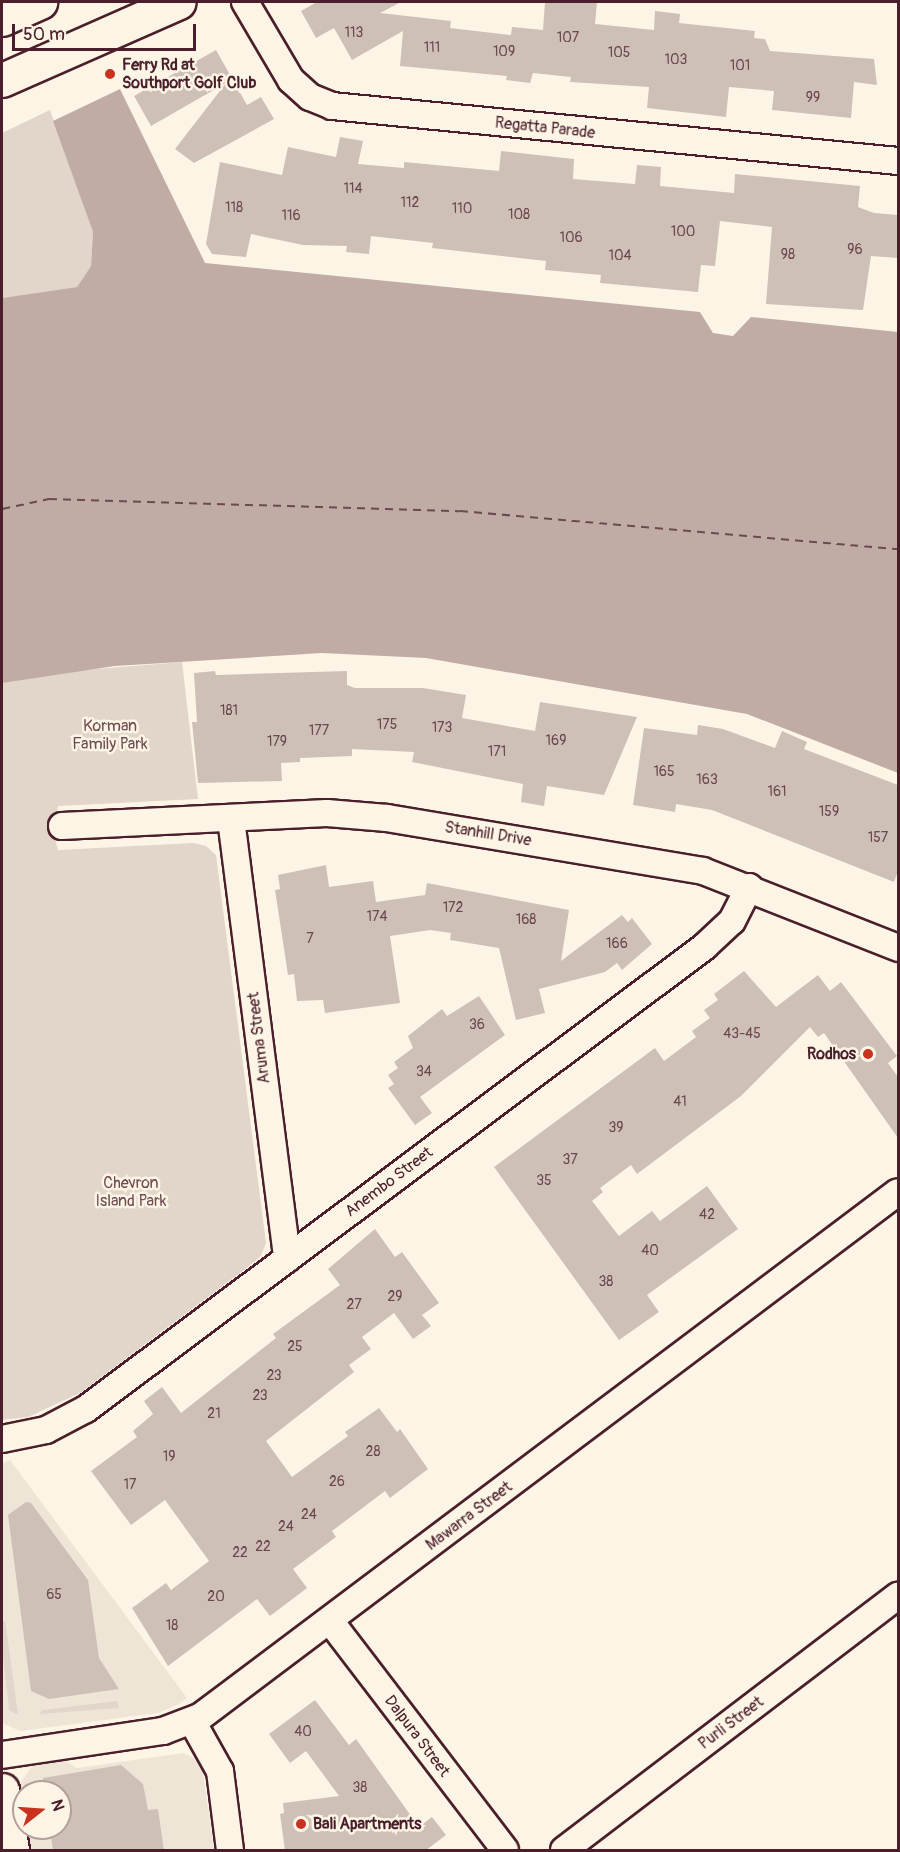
<!DOCTYPE html>
<style>
body{margin:0}
#map{position:relative;width:900px;height:1852px;overflow:hidden;background:#fcf5e5;font-family:Pangolin,sans-serif}
div>[style]{position:absolute}
[style*='--x']{left:calc(var(--x)*1px);top:calc(var(--y)*1px);width:calc(var(--w)*1px);rotate:calc(var(--a)*1deg)}
.built>*{inset:0;background:#eee5d7}
.green>*{inset:0;background:#e2d5ca}
.water>*{inset:0;background:#c0aca5}
.ferry>*{height:1.5px;margin-top:-0.75px;transform-origin:0;background:repeating-linear-gradient(90deg,#6d4950 0 8px,transparent 0 14px)}
.building>*{inset:0;background:#cfc0b7}
.roads{filter:drop-shadow(2px 0 #4a1f2b) drop-shadow(-2px 0 #4a1f2b) drop-shadow(0 2px #4a1f2b) drop-shadow(0 -2px #4a1f2b)}
.street>*{height:26px;margin:-13px;padding:0 13px;transform-origin:13px;border-radius:13px;background:#fcf5e5}
.secondary>*{height:33px;margin:-16.5px;padding:0 16.5px;transform-origin:16.5px;border-radius:16.5px;background:#fcf5e5}
.primary>*{height:33px;margin:-16.5px;padding:0 16.5px;transform-origin:16.5px;border-radius:16.5px;background:#fcf5e5}
.dots>*{width:16px;height:16px;translate:-50% -50%;box-sizing:border-box;border:3px solid #fcf5e5;border-radius:50%}
span{translate:-50% -50%;white-space:nowrap;text-align:center;line-height:1.15;-webkit-text-stroke:5px #fcf5e5;paint-order:stroke}
.number-label{font-size:14px;color:#6b474e}
.number-label span{-webkit-text-stroke-width:0}
.poi-label{font-size:16px;color:#4a1f2b;font-weight:700}
.left{translate:0 -50%;text-align:left}
.right{translate:-100% -50%;text-align:right}
.street-label{font-size:16px;color:#4a1f2b}
.park-label{font-size:16px;color:#704c53}
.frame{position:absolute;inset:0;border:3px solid #4a1f2b;pointer-events:none}
.north{position:absolute;left:12px;top:1780px;width:60px;height:60px;box-sizing:border-box;background:#fcf5e5;border:2px solid #b59f9b;border-radius:50%;rotate:73deg;font-size:16px;font-weight:700;line-height:24px;text-align:center;color:#4a1f2b}
.north::after{content:'';display:block;margin:auto;width:21px;height:27px;background:#c8321e;clip-path:polygon(50% 0,100% 100%,50% 72%,0 100%)}
.scale{position:absolute;left:12px;top:24px;width:184px;height:27px;box-sizing:border-box;border:3px solid #4a1f2b;border-top:0;padding-left:8px;font-size:18px;line-height:21px;white-space:nowrap;color:#4a1f2b;-webkit-text-stroke:4px #fcf5e5;paint-order:stroke}
</style>
<div id="map">
<div class="built">
<i style="clip-path:polygon(10px 1460px,187px 1698px,179px 1704px,158px 1713px,20px 1731px,2px 1723px,2px 1463px)"></i>
<i style="clip-path:polygon(183px 1753px,194px 1758px,203px 1772px,214px 1850px,30px 1850px,27px 1828px,60px 1828px,60px 1792px,24px 1792px,24px 1823px,18px 1787px,31px 1767px,64px 1760px,77px 1768px)"></i>
</div>
<div class="green">
<i style="clip-path:polygon(50px 110px,93px 232px,91px 266px,77px 287px,2px 298px,2px 133px)"></i>
<i style="clip-path:polygon(182px 662px,198px 799px,58px 806px,53px 832px,58px 850px,194px 843px,206px 846px,216px 855px,266px 1243px,261px 1256px,248px 1267px,80px 1393px,28px 1417px,2px 1420px,2px 683px,60px 672px)"></i>
<i style="clip-path:polygon(5px 1620px,18px 1715px,9px 1710px,2px 1648px,2px 1623px)"></i>
<i style="clip-path:polygon(117px 1701px,119px 1708px,40px 1714px,42px 1710px)"></i>
</div>
<div class="water">
<i style="clip-path:polygon(120px 89px,205px 263px,700px 312px,713px 333px,733px 336px,751px 317px,898px 332px,898px 773px,747px 714px,426px 658px,322px 653px,115px 666px,2px 683px,2px 298px,77px 287px,91px 266px,93px 232px,53px 121px)"></i>
</div>
<div class="ferry">
<i style="--x:2;--y:509;--w:48;--a:-12"></i>
<i style="--x:49;--y:499;--w:411;--a:1.7"></i>
<i style="--x:460;--y:511;--w:440;--a:5"></i>
</div>
<div class="building">
<i style="clip-path:polygon(317px 2px,401px 2px,380px 13px,451px 21px,450px 28px,511px 35px,512px 27px,543px 30px,545px 2px,597px 2px,595px 24px,654px 30px,655px 11px,680px 14px,679px 23px,755px 31px,754px 38px,765px 39px,770px 51px,874px 59px,877px 85px,854px 82px,851px 118px,772px 110px,774px 91px,729px 87px,726px 117px,647px 108px,649px 87px,570px 82px,571px 77px,533px 73px,530px 83px,506px 80px,507px 76px,400px 66px,403px 31px,352px 60px,334px 28px,316px 38px,301px 11px)"></i>
<i style="clip-path:polygon(216px 50px,247px 105px,261px 97px,274px 119px,194px 163px,175px 149px,226px 83px,151px 126px,134px 96px)"></i>
<i style="clip-path:polygon(340px 137px,363px 141px,358px 164px,404px 168px,404px 162px,499px 171px,501px 151px,574px 159px,573px 179px,635px 184px,637px 165px,661px 167px,660px 186px,734px 193px,735px 174px,860px 186px,858px 207px,874px 213px,898px 215px,898px 258px,871px 256px,863px 310px,766px 304px,772px 227px,720px 221px,715px 266px,701px 265px,698px 292px,600px 283px,601px 275px,545px 270px,546px 261px,432px 248px,433px 243px,371px 236px,369px 254px,346px 252px,347px 246px,303px 245px,251px 234px,246px 257px,212px 254px,206px 244px,220px 162px,282px 175px,288px 147px,336px 157px)"></i>
<i style="clip-path:polygon(215px 671px,216px 675px,347px 671px,347px 685px,355px 688px,423px 688px,466px 695px,462px 718px,535px 731px,540px 702px,637px 717px,604px 795px,547px 786px,544px 806px,521px 802px,523px 784px,412px 762px,414px 752px,352px 749px,352px 756px,300px 758px,300px 762px,281px 763px,282px 781px,198px 783px,192px 722px,197px 722px,194px 673px)"></i>
<i style="clip-path:polygon(698px 725px,723px 729px,775px 748px,782px 731px,807px 742px,804px 749px,898px 785px,898px 871px,894px 882px,712px 810px,676px 804px,675px 812px,633px 805px,644px 728px,697px 735px)"></i>
<i style="clip-path:polygon(326px 865px,329px 887px,373px 881px,376px 902px,425px 895px,427px 883px,569px 910px,561px 961px,622px 915px,628px 922px,632px 918px,652px 944px,622px 970px,617px 963px,605px 972px,539px 989px,545px 1013px,516px 1020px,499px 948px,450px 940px,451px 933px,430px 930px,390px 936px,400px 1003px,325px 1013px,323px 1000px,297px 1001px,294px 974px,288px 975px,275px 890px,280px 889px,278px 875px)"></i>
<i style="clip-path:polygon(744px 971px,776px 1007px,818px 975px,830px 991px,841px 982px,897px 1056px,888px 1063px,898px 1077px,898px 1138px,824px 1033px,818px 1037px,810px 1027px,741px 1096px,637px 1174px,631px 1165px,600px 1188px,603px 1192px,592px 1201px,619px 1236px,652px 1211px,660px 1221px,707px 1186px,738px 1229px,647px 1295px,659px 1312px,619px 1340px,494px 1167px,655px 1048px,664px 1061px,696px 1037px,692px 1031px,710px 1018px,704px 1010px,718px 1000px,714px 994px)"></i>
<i style="clip-path:polygon(479px 996px,505px 1035px,420px 1097px,432px 1113px,415px 1125px,388px 1088px,394px 1084px,388px 1075px,398px 1068px,394px 1062px,413px 1048px,408px 1036px,442px 1009px,447px 1016px)"></i>
<i style="clip-path:polygon(375px 1229px,395px 1257px,402px 1252px,439px 1303px,422px 1315px,431px 1326px,413px 1339px,394px 1313px,362px 1337px,371px 1349px,349px 1365px,354px 1372px,266px 1441px,292px 1477px,348px 1436px,345px 1432px,379px 1408px,397px 1432px,400px 1429px,428px 1469px,390px 1498px,385px 1491px,332px 1531px,336px 1537px,293px 1569px,307px 1588px,270px 1616px,257px 1599px,168px 1666px,132px 1608px,166px 1583px,171px 1590px,209px 1561px,165px 1500px,131px 1525px,91px 1471px,137px 1437px,133px 1431px,153px 1414px,144px 1401px,162px 1387px,181px 1413px,276px 1338px,273px 1334px,340px 1285px,328px 1269px)"></i>
<i style="clip-path:polygon(26px 1502px,31px 1503px,88px 1580px,99px 1658px,119px 1689px,49px 1699px,31px 1691px,8px 1515px)"></i>
<i style="clip-path:polygon(315px 1700px,349px 1745px,356px 1739px,419px 1827px,432px 1817px,446px 1835px,425px 1851px,285px 1851px,280px 1814px,284px 1813px,283px 1803px,339px 1796px,306px 1751px,290px 1763px,269px 1734px)"></i>
<i style="clip-path:polygon(121px 1765px,143px 1784px,148px 1810px,158px 1809px,164px 1851px,53px 1851px,50px 1828px,60px 1828px,60px 1792px,45px 1792px,43px 1778px)"></i>
</div>
<div class="roads">
<div class="street">
<i style="--x:245;--y:2;--w:91;--a:59.5"></i>
<i style="--x:291;--y:80;--w:25;--a:42"></i>
<i style="--x:310;--y:97;--w:24;--a:22"></i>
<i style="--x:332;--y:106;--w:569;--a:5.55"></i>
<i style="--x:231;--y:819;--w:443;--a:82.7"></i>
<i style="--x:62;--y:826;--w:265;--a:-2.8"></i>
<i style="--x:327;--y:813;--w:60;--a:4.8"></i>
<i style="--x:387;--y:818;--w:320;--a:9.5"></i>
<i style="--x:703;--y:871;--w:210;--a:21.5"></i>
<i style="--x:2;--y:1439;--w:45;--a:-11.6"></i>
<i style="--x:46;--y:1430;--w:45;--a:-27.7"></i>
<i style="--x:86;--y:1409;--w:772;--a:-36.78"></i>
<i style="--x:704;--y:947;--w:38;--a:-43"></i>
<i style="--x:732;--y:921;--w:38;--a:-63"></i>
<i style="--x:330;--y:1621;--w:288;--a:52.6"></i>
<i style="--x:192;--y:1721;--w:57;--a:60.8"></i>
<i style="--x:220;--y:1771;--w:80;--a:82.8"></i>
<i style="--x:2;--y:1755;--w:163;--a:-8.5"></i>
<i style="--x:163;--y:1731;--w:40;--a:-21"></i>
<i style="--x:200;--y:1717;--w:873;--a:-36.95"></i>
<i style="--x:564;--y:1850;--w:420;--a:-37.3"></i>
</div>
<div class="secondary">
<i style="--x:2;--y:1790;--w:61;--a:80.5"></i>
</div>
<div class="primary">
<i style="--x:2;--y:19;--w:42;--a:-24.1"></i>
<i style="--x:2;--y:80;--w:193;--a:-23.8"></i>
</div>
</div>
<div class="dots">
<i style="left:110px;top:74px;background:#c8321e"></i>
<i style="left:868px;top:1054px;background:#c8321e"></i>
<i style="left:301px;top:1824px;background:#c8321e"></i>
</div>
<div class="number-label">
<span style="left:354px;top:33px">113</span>
<span style="left:568px;top:38px">107</span>
<span style="left:432px;top:48px">111</span>
<span style="left:504px;top:52px">109</span>
<span style="left:619px;top:53px">105</span>
<span style="left:676px;top:60px">103</span>
<span style="left:740px;top:66px">101</span>
<span style="left:813px;top:98px">99</span>
<span style="left:353px;top:189px">114</span>
<span style="left:410px;top:203px">112</span>
<span style="left:234px;top:208px">118</span>
<span style="left:462px;top:209px">110</span>
<span style="left:519px;top:215px">108</span>
<span style="left:291px;top:216px">116</span>
<span style="left:683px;top:232px">100</span>
<span style="left:571px;top:238px">106</span>
<span style="left:855px;top:250px">96</span>
<span style="left:788px;top:255px">98</span>
<span style="left:620px;top:256px">104</span>
<span style="left:229px;top:711px">181</span>
<span style="left:387px;top:725px">175</span>
<span style="left:442px;top:728px">173</span>
<span style="left:319px;top:731px">177</span>
<span style="left:556px;top:741px">169</span>
<span style="left:277px;top:742px">179</span>
<span style="left:497px;top:752px">171</span>
<span style="left:664px;top:772px">165</span>
<span style="left:707px;top:780px">163</span>
<span style="left:777px;top:792px">161</span>
<span style="left:829px;top:812px">159</span>
<span style="left:878px;top:838px">157</span>
<span style="left:453px;top:908px">172</span>
<span style="left:377px;top:917px">174</span>
<span style="left:526px;top:920px">168</span>
<span style="left:310px;top:939px">7</span>
<span style="left:617px;top:944px">166</span>
<span style="left:477px;top:1025px">36</span>
<span style="left:742px;top:1034px">43-45</span>
<span style="left:424px;top:1072px">34</span>
<span style="left:680px;top:1102px">41</span>
<span style="left:616px;top:1128px">39</span>
<span style="left:570px;top:1160px">37</span>
<span style="left:544px;top:1181px">35</span>
<span style="left:707px;top:1215px">42</span>
<span style="left:650px;top:1251px">40</span>
<span style="left:606px;top:1282px">38</span>
<span style="left:395px;top:1297px">29</span>
<span style="left:354px;top:1305px">27</span>
<span style="left:295px;top:1347px">25</span>
<span style="left:274px;top:1376px">23</span>
<span style="left:260px;top:1396px">23</span>
<span style="left:214px;top:1414px">21</span>
<span style="left:373px;top:1452px">28</span>
<span style="left:169px;top:1457px">19</span>
<span style="left:337px;top:1482px">26</span>
<span style="left:130px;top:1485px">17</span>
<span style="left:309px;top:1515px">24</span>
<span style="left:286px;top:1527px">24</span>
<span style="left:263px;top:1547px">22</span>
<span style="left:240px;top:1553px">22</span>
<span style="left:54px;top:1595px">65</span>
<span style="left:216px;top:1597px">20</span>
<span style="left:172px;top:1626px">18</span>
<span style="left:303px;top:1732px">40</span>
<span style="left:360px;top:1788px">38</span>
</div>
<div class="poi-label">
<span class="left" style="left:122px;top:74px">Ferry Rd at<br>Southport Golf Club</span>
<span class="right" style="left:856px;top:1054px">Rodhos</span>
<span class="left" style="left:313px;top:1824px">Bali Apartments</span>
</div>
<div class="street-label">
<span style="left:545px;top:128px;rotate:6deg">Regatta Parade</span>
<span style="left:488px;top:834px;rotate:9deg">Stanhill Drive</span>
<span style="left:259px;top:1038px;rotate:-97deg">Aruma Street</span>
<span style="left:389px;top:1182px;rotate:-37deg">Anembo Street</span>
<span style="left:469px;top:1516px;rotate:-37deg">Mawarra Street</span>
<span style="left:731px;top:1723px;rotate:-37deg">Purli Street</span>
<span style="left:417px;top:1736px;rotate:53deg">Dalpura Street</span>
</div>
<div class="park-label">
<span style="left:110px;top:735px">Korman<br>Family Park</span>
<span style="left:131px;top:1192px">Chevron<br>Island Park</span>
</div>
<div class="frame"></div>
<div class="north">N</div>
<div class="scale">50 m</div>
</div>
